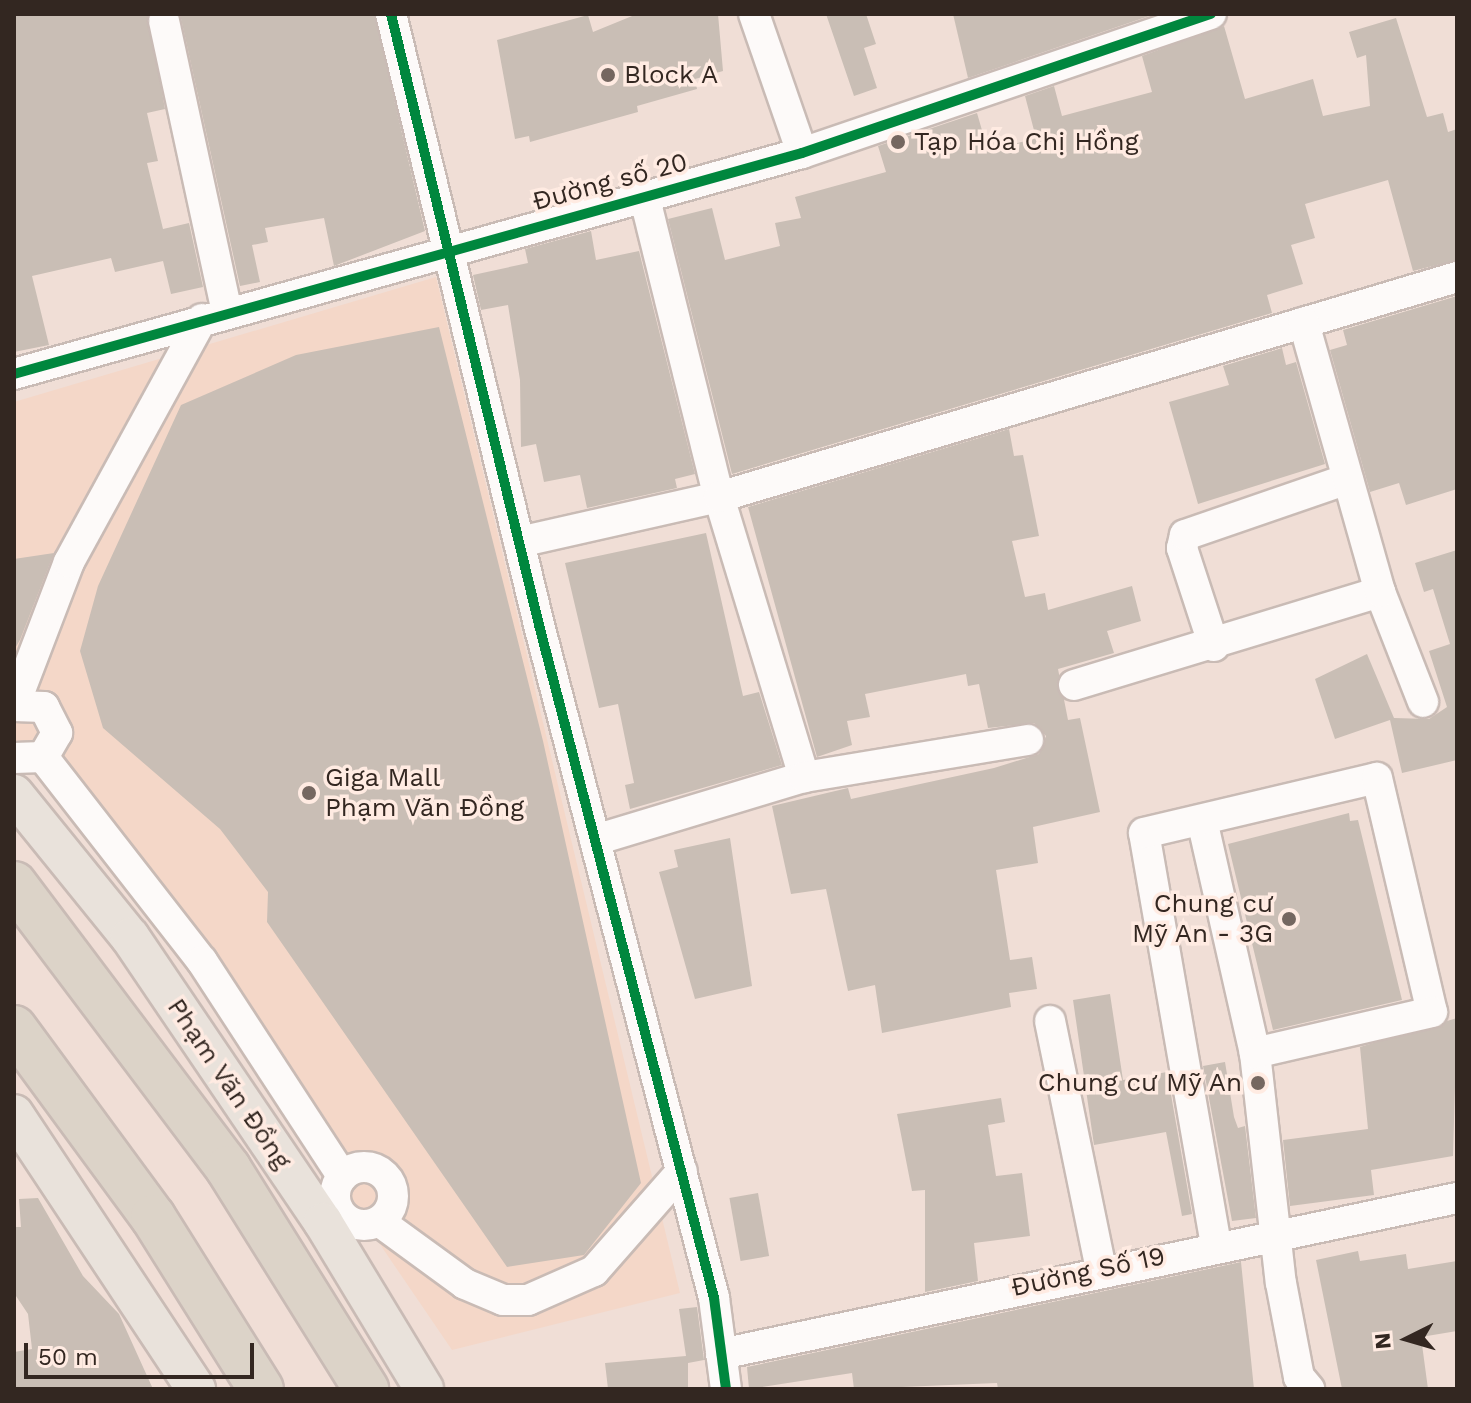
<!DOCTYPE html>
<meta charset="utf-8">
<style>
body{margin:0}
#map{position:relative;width:1471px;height:1403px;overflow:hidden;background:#f0ded6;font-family:"Work Sans",sans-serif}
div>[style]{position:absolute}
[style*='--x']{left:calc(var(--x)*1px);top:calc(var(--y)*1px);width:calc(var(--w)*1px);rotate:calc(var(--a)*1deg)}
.built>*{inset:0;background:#f4d7c8}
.building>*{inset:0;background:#c9beb5;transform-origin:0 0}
.roads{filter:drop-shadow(2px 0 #c9bbb5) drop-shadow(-2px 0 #c9bbb5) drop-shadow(0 2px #c9bbb5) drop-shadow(0 -2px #c9bbb5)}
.minor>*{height:30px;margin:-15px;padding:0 15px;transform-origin:15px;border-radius:15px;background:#fdfaf9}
.minor>.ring{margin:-15px;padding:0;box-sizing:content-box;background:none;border:30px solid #fdfaf9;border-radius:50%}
.major>*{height:38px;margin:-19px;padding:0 19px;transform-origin:19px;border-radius:19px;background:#e9e2db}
.highway>*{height:44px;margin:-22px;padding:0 22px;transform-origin:22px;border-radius:22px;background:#dcd3c8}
.cycleway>*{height:10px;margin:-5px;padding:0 5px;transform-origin:5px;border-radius:5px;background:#00873e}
.dots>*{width:22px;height:22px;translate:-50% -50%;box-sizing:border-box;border:4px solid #ffebe2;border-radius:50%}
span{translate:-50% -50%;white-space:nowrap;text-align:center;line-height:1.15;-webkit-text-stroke:7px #ffebe2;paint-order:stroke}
.poi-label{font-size:26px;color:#332721}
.left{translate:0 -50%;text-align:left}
.right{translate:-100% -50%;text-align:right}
.street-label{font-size:26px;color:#332721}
.frame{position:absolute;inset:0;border:16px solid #332721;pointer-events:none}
.north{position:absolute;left:1367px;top:1299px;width:80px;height:80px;-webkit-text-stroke:6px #ffebe2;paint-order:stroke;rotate:265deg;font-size:22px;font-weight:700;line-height:32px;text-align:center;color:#332721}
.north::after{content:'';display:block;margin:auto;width:28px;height:36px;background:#332721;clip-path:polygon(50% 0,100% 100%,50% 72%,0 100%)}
.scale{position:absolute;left:24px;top:1343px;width:230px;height:36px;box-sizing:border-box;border:4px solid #332721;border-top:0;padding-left:10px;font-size:24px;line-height:28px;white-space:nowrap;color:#332721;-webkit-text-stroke:6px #ffebe2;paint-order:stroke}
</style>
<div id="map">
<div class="built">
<i style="clip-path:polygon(436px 277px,680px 1293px,452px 1350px,137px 888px,14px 740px,14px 402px)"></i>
</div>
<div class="building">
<i style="clip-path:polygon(14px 14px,148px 14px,165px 109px,147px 113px,158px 161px,147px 163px,163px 229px,189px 223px,203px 287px,171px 294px,163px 261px,115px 272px,111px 258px,32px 276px,49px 345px,14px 352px)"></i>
<i style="clip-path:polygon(180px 14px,374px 14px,425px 231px,334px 266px,324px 218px,265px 228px,268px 242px,252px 245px,260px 282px,240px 286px)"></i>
<i style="clip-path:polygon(637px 14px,718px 14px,723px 71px,695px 79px,697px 89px,637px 106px,638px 112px,530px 142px,529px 136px,515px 139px,497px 40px,588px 15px,593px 32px)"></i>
<i style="clip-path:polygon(826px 14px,866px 14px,876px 44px,864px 48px,877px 88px,854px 96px)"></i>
<i style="clip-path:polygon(953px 14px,1155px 14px,968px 78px)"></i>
<i style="clip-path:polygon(1396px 18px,1427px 117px,1443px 113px,1448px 132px,1457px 129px,1457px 260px,1413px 271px,1388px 180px,1305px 204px,1315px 238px,1291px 245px,1303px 284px,1267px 295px,1272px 313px,732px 474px,668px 219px,712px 208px,725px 260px,780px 246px,775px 223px,801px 218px,795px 197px,886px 172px,878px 146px,977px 113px,988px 151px,1036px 138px,1025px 96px,1054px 86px,1062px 116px,1152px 92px,1142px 56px,1224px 26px,1245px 99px,1313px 79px,1323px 116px,1370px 106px,1366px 55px,1357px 58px,1349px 32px)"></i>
<i style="clip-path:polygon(591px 231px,596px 260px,639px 251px,695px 474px,675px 479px,677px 488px,587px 508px,580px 475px,544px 482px,536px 444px,521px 447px,520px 380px,508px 305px,481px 310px,473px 275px,528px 263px,525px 249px)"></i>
<i style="clip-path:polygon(1457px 296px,1457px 489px,1406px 505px,1399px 483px,1370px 492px,1330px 350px,1347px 345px,1343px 330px)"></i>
<i style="clip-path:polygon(439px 327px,543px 741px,641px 1183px,584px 1255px,507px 1267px,267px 922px,268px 892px,220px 829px,103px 728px,80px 651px,98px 586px,181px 405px,296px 355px)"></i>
<i style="clip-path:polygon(1282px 348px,1286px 365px,1296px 362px,1325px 464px,1198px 504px,1169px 402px,1229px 385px,1223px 366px)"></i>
<i style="clip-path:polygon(1009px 429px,1014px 456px,1023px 455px,1039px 536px,1012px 541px,1025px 597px,1045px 593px,1048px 610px,1132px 586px,1141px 621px,1107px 631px,1114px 653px,1058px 669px,1068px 720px,1080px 718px,1100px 812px,1033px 827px,1038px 863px,996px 870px,1010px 960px,1032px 957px,1037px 989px,1009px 993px,1011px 1007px,882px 1033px,875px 985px,848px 991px,826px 889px,791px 894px,772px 806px,848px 788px,851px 799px,994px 768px,1039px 754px,1046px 736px,1034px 723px,988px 728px,979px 684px,968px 686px,966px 674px,865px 694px,870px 717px,847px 721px,852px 745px,817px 757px,748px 507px)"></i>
<i style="clip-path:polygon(706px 533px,743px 696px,759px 692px,782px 765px,630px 809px,625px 785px,634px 783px,618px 704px,599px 708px,565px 563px)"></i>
<i style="clip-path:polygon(1457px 550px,1457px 760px,1402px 773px,1390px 720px,1335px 739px,1315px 679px,1367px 654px,1394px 718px,1429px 719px,1447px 707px,1429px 651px,1450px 644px,1433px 589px,1424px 592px,1415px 563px)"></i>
<i style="clip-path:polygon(54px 553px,20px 640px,14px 650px,14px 559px)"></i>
<i style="clip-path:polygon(1349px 813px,1350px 821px,1358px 820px,1402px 1000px,1273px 1030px,1228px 844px)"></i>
<i style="clip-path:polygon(730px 838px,752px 986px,695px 999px,659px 872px,678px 867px,674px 850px)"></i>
<i style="clip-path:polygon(1110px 994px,1123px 1080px,1167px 1072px,1192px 1214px,1182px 1216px,1166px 1132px,1094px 1145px,1073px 1000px)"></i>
<i style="clip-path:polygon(1457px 1018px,1453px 1156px,1371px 1170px,1374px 1195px,1290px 1206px,1283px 1140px,1368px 1129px,1360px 1047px)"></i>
<i style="clip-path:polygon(1225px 1062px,1234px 1117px,1238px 1128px,1245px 1126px,1256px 1218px,1232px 1221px,1203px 1066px)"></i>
<i style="clip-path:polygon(1001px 1098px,1005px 1122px,988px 1125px,996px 1176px,1022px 1173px,1030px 1236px,974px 1243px,978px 1281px,925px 1292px,925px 1190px,912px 1191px,897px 1114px)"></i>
<i style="left:758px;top:1193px;width:64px;height:29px;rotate:80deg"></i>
<i style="clip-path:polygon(38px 1198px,83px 1276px,119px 1314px,153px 1389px,14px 1389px,14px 1352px,32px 1349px,28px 1314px,14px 1293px,14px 1227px,21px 1227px,19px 1199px)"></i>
<i style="clip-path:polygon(1358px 1251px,1360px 1261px,1406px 1254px,1408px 1269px,1457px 1261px,1457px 1331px,1421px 1337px,1428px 1389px,1342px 1389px,1316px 1260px)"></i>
<i style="clip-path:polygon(1241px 1262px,1254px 1389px,998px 1389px,997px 1383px,854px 1389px,852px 1373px,749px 1389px,747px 1367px)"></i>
<i style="clip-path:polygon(697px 1307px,704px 1360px,688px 1363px,688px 1389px,608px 1389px,605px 1363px,686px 1356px,679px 1309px)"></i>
</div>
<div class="roads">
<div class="minor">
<i style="--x:391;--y:14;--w:629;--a:76.38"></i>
<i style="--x:539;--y:625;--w:695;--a:75.42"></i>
<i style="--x:714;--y:1298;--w:92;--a:82.5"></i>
<i style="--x:754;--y:14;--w:147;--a:70.9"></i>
<i style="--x:164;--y:21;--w:298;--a:77.8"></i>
<i style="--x:644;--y:195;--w:311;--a:76.1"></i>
<i style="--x:719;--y:497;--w:293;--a:73.1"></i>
<i style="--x:14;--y:374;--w:818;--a:-15.67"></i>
<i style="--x:802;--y:153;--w:432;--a:-18.8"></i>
<i style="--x:519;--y:542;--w:205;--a:-12.7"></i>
<i style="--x:719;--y:497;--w:770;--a:-16.6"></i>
<i style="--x:1380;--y:592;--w:118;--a:68.6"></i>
<i style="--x:1214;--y:646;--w:103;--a:-108.1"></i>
<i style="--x:1182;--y:548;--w:13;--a:-77"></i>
<i style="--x:1185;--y:535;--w:172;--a:-19"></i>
<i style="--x:1074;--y:685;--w:320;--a:-16.9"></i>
<i style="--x:1380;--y:592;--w:280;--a:-105.8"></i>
<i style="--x:14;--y:706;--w:154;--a:-69.1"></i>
<i style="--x:69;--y:562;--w:277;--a:-61.3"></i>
<i style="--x:14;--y:706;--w:30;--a:2"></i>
<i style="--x:44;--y:707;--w:29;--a:63"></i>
<i style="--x:57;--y:733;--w:28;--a:120"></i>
<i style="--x:43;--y:757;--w:29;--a:178"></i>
<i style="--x:43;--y:757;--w:259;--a:52.1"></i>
<i style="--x:202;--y:961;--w:257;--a:56.9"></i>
<i style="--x:1202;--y:820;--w:239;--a:77.2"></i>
<i style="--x:1255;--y:1053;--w:231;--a:83.6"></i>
<i style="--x:1281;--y:1283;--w:96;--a:79.2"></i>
<i style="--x:1299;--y:1377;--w:16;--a:50"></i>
<i style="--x:595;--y:840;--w:218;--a:-16.8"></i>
<i style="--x:804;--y:777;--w:227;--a:-9.4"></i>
<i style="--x:1050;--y:1021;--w:253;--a:78.4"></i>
<i class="ring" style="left:335px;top:1167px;width:28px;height:28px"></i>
<i style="--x:380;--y:1222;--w:105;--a:36.1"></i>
<i style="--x:465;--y:1284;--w:41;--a:22.8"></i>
<i style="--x:503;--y:1300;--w:25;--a:0"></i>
<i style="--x:528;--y:1300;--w:72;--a:-23.7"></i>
<i style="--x:594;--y:1271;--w:133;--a:-48.7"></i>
<i style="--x:1216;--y:1245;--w:418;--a:-99.9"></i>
<i style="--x:1144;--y:833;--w:239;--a:-13.3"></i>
<i style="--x:1377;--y:778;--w:240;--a:76.8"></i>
<i style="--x:1432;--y:1012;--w:182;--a:167"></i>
<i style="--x:721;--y:1354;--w:752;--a:-11.97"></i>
</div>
<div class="major">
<i style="--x:14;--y:794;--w:184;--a:51"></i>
<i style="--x:130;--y:937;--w:344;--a:55.9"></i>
<i style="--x:323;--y:1222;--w:195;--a:58.8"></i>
<i style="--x:14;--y:1114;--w:330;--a:56.5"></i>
</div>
<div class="highway">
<i style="--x:14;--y:884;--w:356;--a:53"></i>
<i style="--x:228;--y:1168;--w:261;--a:58"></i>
<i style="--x:14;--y:1028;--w:235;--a:53.7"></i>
<i style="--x:153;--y:1217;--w:203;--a:57.9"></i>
</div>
</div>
<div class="cycleway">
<i style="--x:391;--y:14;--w:629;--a:76.38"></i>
<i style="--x:539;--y:625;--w:695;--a:75.42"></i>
<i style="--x:714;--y:1298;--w:92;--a:82.5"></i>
<i style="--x:14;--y:374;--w:818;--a:-15.67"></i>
<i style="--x:802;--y:153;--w:432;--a:-18.8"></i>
</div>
<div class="dots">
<i style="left:608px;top:75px;background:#756760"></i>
<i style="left:898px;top:142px;background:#756760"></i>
<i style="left:309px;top:793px;background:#756760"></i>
<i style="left:1289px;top:919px;background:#756760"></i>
<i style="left:1258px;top:1083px;background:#756760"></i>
</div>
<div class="poi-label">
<span class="left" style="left:624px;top:75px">Block A</span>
<span class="left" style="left:914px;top:142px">Tạp Hóa Chị Hồng</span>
<span class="left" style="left:325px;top:793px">Giga Mall<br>Phạm Văn Đồng</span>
<span class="right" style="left:1273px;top:919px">Chung cư<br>Mỹ An - 3G</span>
<span class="right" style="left:1242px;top:1083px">Chung cư Mỹ An</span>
</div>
<div class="street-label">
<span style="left:610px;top:182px;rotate:-15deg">Đường số 20</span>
<span style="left:229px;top:1084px;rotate:56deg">Phạm Văn Đồng</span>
<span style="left:1088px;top:1272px;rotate:-12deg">Đường Số 19</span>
</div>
<div class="frame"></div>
<div class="north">N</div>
<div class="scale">50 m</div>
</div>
